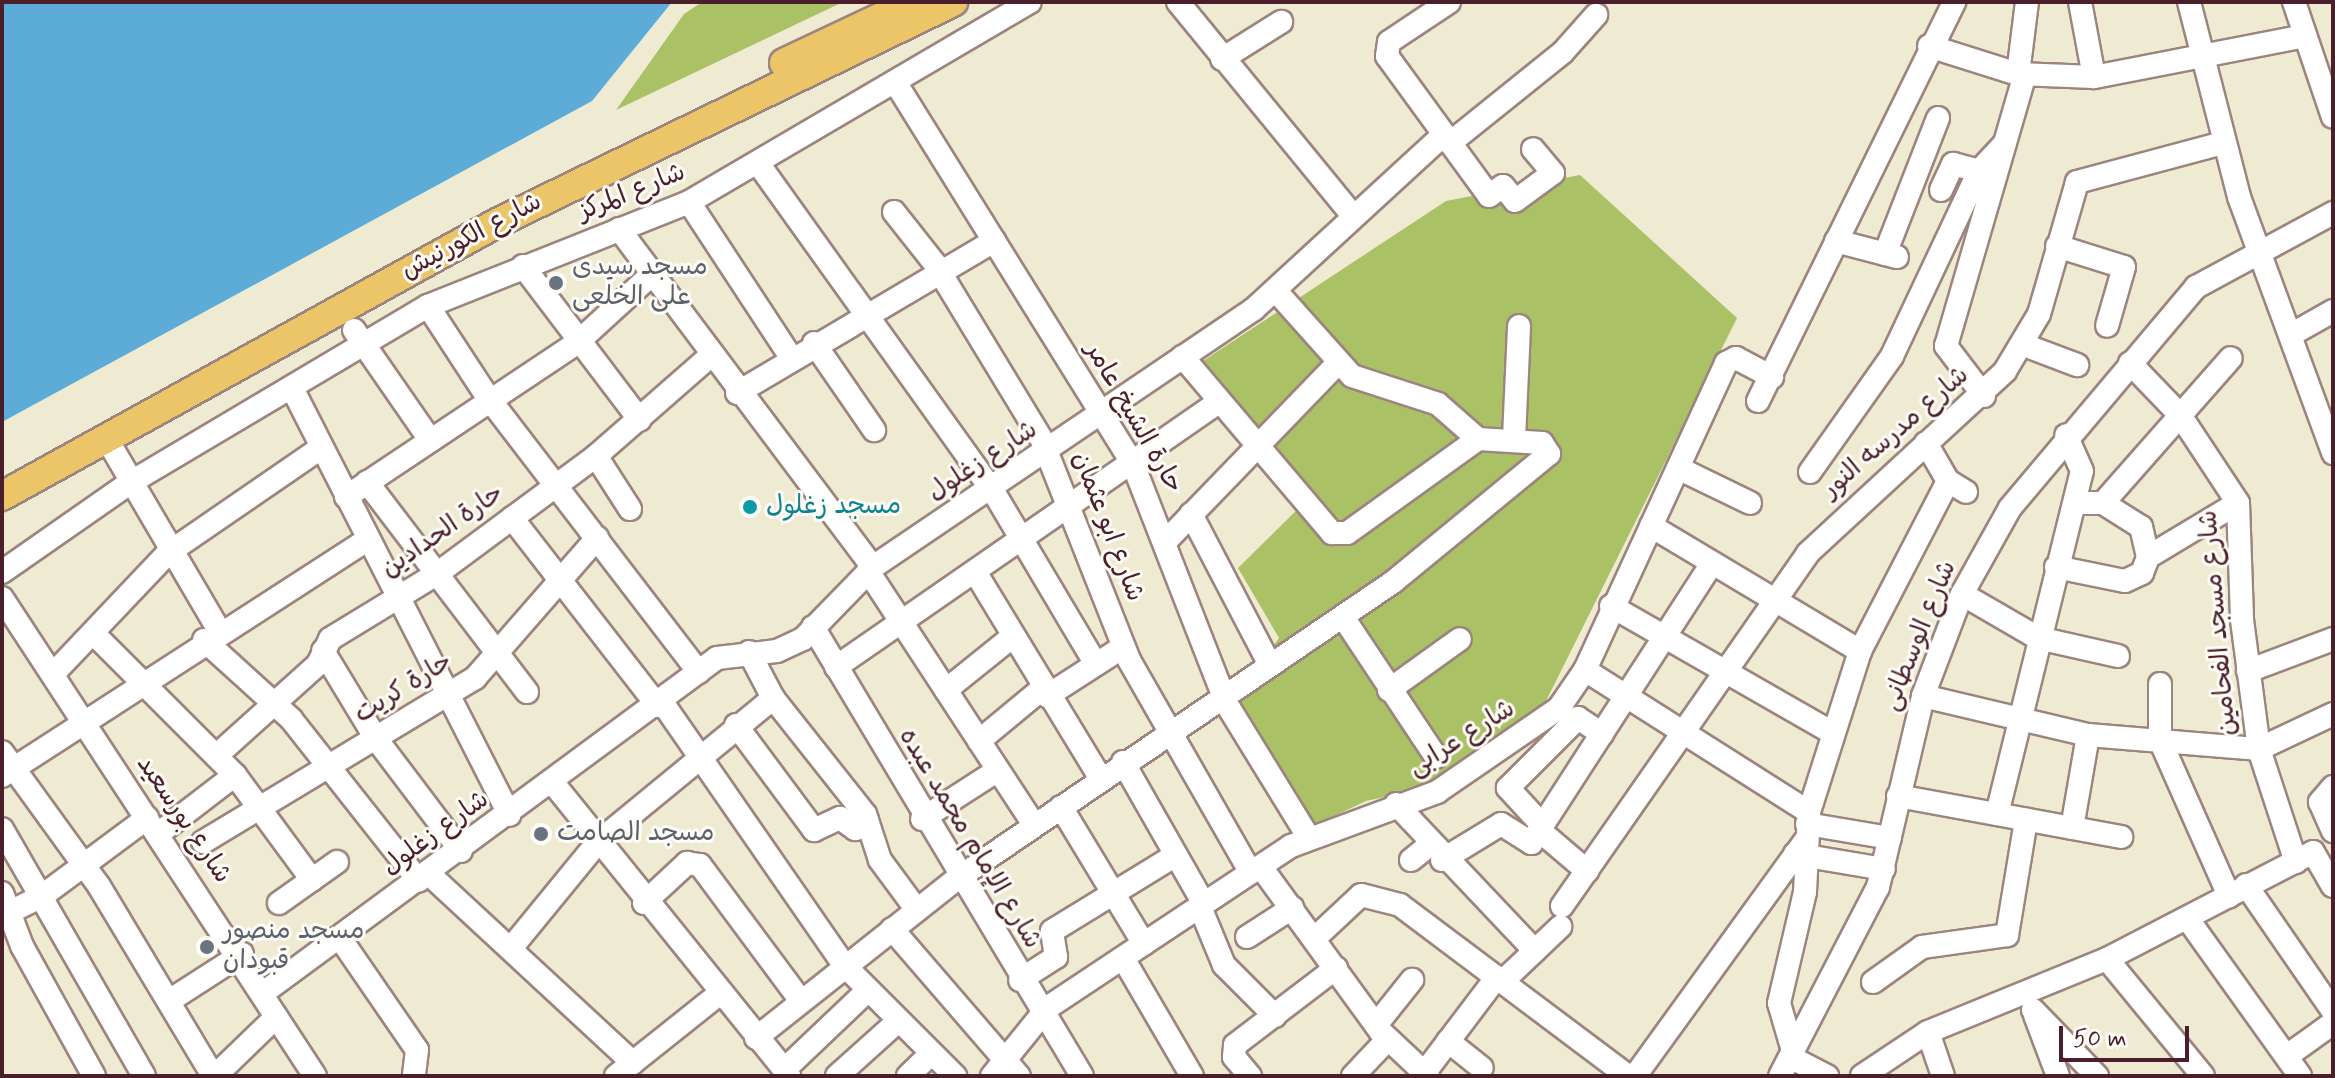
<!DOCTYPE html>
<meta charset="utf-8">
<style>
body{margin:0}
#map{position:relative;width:2335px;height:1078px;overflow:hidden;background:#efebd2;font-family:Mynerve,"Playpen Sans Arabic",sans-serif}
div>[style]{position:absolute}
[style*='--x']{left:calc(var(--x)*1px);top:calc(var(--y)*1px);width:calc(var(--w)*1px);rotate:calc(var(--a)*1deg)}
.green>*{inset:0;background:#abc166}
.water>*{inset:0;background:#5cacd7}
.roads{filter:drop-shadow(2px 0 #9c857e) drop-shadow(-2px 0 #9c857e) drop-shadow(0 2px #9c857e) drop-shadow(0 -2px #9c857e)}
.minor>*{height:22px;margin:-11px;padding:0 11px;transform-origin:11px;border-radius:11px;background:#fff}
.major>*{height:28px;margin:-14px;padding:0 14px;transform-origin:14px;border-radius:14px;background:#ecc569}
.dots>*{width:22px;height:22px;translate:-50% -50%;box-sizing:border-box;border:4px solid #fdfcf7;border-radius:50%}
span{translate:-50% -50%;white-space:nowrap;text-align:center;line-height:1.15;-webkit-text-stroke:6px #fdfcf7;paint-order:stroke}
.street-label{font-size:26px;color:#4a1f2b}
.worship-label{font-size:26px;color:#5b616d}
.left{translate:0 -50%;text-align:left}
.culture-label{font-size:26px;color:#0d838f}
.frame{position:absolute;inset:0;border:4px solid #4a1f2b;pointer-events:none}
.scale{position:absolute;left:2059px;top:1026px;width:130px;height:36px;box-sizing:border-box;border:4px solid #4a1f2b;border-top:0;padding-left:10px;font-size:24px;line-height:28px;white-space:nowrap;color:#4a1f2b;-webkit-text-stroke:6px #fdfcf7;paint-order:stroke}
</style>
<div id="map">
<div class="green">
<i style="clip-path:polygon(702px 2px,843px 2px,616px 110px,684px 14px)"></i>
<i style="clip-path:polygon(1580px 175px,1737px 318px,1545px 703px,1421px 789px,1366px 801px,1313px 826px,1236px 699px,1279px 638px,1238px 568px,1314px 493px,1200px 363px,1446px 201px)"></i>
</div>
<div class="water">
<i style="clip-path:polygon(2px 2px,672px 2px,592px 101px,2px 422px)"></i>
</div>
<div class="roads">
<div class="minor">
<i style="--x:1178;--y:2;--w:273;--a:50.7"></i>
<i style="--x:1449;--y:2;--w:72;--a:146.3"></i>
<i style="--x:1389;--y:42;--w:14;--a:98"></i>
<i style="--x:1387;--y:56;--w:173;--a:53.9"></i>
<i style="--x:1489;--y:196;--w:17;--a:-36"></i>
<i style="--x:1503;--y:186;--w:19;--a:51"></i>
<i style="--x:1515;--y:201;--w:47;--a:-36.4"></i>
<i style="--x:1553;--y:173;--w:31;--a:-130"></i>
<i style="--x:2080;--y:2;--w:76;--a:79.4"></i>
<i style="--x:2189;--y:2;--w:201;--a:75.6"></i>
<i style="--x:2239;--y:197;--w:273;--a:69.8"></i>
<i style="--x:2294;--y:2;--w:121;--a:71.3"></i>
<i style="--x:1929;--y:46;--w:93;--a:17.5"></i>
<i style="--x:2018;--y:74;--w:76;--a:2.3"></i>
<i style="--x:2094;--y:77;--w:215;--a:-11"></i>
<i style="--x:1222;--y:59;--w:70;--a:-32.1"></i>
<i style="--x:2018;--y:74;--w:73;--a:-82.9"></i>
<i style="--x:897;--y:85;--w:446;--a:58.1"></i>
<i style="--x:1133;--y:464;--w:256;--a:68.7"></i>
<i style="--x:1226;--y:703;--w:158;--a:58.4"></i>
<i style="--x:1450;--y:143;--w:145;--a:-38.8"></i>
<i style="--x:1563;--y:52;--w:50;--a:-48.3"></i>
<i style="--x:760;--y:166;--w:400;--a:54.4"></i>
<i style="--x:993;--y:491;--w:200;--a:59.3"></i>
<i style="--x:1941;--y:190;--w:29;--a:-65"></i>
<i style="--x:1953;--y:164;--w:27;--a:15"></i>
<i style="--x:689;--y:202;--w:186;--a:56.7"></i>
<i style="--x:894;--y:212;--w:66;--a:51.7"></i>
<i style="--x:935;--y:264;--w:206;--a:58.7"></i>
<i style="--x:1042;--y:440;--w:237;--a:68.4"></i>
<i style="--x:1129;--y:660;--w:245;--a:60.2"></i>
<i style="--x:619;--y:229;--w:423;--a:53.1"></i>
<i style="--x:1836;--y:241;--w:63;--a:14.7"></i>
<i style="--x:2057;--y:246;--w:70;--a:17.4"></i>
<i style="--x:2124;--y:267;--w:61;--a:106.1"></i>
<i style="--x:1885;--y:254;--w:146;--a:-68.7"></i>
<i style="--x:523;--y:266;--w:193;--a:52.8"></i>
<i style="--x:1276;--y:291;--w:114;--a:48.2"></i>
<i style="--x:1352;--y:376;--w:90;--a:18"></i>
<i style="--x:1438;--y:404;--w:53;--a:41.2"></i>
<i style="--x:428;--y:306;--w:108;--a:56.8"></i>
<i style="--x:487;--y:396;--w:348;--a:52.5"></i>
<i style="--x:354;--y:330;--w:130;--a:55.3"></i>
<i style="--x:2294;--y:333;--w:45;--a:-29.4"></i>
<i style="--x:814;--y:343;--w:106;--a:55.4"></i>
<i style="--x:2024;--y:345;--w:57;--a:20.7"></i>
<i style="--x:2130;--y:363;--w:72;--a:46.1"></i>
<i style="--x:2180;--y:415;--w:105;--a:56.6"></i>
<i style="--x:2238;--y:503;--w:117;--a:88"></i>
<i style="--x:2242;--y:620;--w:130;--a:82.5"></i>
<i style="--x:2259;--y:749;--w:119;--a:71.9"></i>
<i style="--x:292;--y:388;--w:479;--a:63"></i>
<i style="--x:737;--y:393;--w:299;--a:-30.6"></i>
<i style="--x:1984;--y:396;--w:63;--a:-127.2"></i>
<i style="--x:1946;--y:346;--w:283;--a:-73.8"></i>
<i style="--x:1758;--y:401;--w:445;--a:-63.8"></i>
<i style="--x:105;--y:436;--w:225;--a:59.6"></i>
<i style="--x:1514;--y:438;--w:112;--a:-87.4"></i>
<i style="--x:596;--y:456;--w:63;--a:57.3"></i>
<i style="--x:1678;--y:468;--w:80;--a:25.9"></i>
<i style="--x:1810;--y:472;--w:142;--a:-54.7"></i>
<i style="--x:1892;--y:356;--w:204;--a:-64.8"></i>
<i style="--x:1979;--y:171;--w:38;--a:-47"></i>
<i style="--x:1948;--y:481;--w:21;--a:31"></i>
<i style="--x:367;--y:482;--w:264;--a:52.7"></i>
<i style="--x:346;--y:497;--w:279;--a:-33.7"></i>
<i style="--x:578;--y:342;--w:98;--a:-42.5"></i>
<i style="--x:2075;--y:503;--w:28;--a:0"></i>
<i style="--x:2103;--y:503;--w:193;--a:-48.6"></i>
<i style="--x:1191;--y:514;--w:170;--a:62.4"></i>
<i style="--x:512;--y:518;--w:238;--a:52.2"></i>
<i style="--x:1651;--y:526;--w:244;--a:30.9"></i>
<i style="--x:1167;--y:540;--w:245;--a:-46"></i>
<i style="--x:2148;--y:557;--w:105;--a:-31"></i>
<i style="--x:2056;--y:567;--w:70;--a:11.5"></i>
<i style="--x:2125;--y:581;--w:19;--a:-25"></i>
<i style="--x:2142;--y:573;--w:17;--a:-69"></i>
<i style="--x:2148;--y:557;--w:31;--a:-103"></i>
<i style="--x:2141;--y:527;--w:45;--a:-147.7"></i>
<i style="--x:868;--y:571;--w:303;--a:56.8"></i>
<i style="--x:2;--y:572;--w:154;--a:-34.9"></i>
<i style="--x:128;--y:484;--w:349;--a:-30.7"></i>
<i style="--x:428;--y:306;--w:281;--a:-21.7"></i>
<i style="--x:689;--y:202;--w:395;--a:-30.4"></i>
<i style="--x:977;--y:575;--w:239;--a:58.7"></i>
<i style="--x:1962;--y:594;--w:88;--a:30.1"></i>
<i style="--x:2038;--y:638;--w:82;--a:12.7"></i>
<i style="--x:2;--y:598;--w:571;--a:56.78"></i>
<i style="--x:1611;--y:606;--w:254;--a:29.8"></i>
<i style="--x:1343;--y:617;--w:168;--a:56.4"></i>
<i style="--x:813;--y:627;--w:523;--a:59.07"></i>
<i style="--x:93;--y:633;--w:201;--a:45"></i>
<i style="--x:235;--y:775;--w:130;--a:53.7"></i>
<i style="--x:204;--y:640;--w:118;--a:42.2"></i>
<i style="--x:291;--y:719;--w:206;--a:51.7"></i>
<i style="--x:323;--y:651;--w:104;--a:58.8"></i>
<i style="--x:377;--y:740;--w:139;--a:52.9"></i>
<i style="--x:749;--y:652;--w:52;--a:62.4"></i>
<i style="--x:773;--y:698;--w:148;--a:51.6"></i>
<i style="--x:865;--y:814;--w:48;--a:71.9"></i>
<i style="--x:880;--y:860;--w:62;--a:53.5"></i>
<i style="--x:836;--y:667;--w:465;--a:-34.7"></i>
<i style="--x:1585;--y:670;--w:265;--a:32.4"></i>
<i style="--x:2248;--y:671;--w:91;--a:-20.6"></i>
<i style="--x:54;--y:673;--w:166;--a:-46.5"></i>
<i style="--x:168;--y:553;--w:186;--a:-34.5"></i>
<i style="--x:2160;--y:684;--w:56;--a:90"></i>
<i style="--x:2160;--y:740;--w:171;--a:66.1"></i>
<i style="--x:946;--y:690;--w:85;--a:-38.8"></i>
<i style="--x:1389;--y:690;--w:87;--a:-35.7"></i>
<i style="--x:1047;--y:696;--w:90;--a:-32.8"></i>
<i style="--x:1923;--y:696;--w:170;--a:13.3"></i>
<i style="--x:2088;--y:735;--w:172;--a:4.7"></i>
<i style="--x:2259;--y:749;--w:82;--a:-25.3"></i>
<i style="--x:662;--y:702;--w:321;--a:55.3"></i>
<i style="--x:845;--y:966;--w:156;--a:45"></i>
<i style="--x:736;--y:725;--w:131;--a:53.4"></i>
<i style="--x:814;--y:830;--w:29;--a:-25"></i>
<i style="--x:840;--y:818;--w:19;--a:36"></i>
<i style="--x:855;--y:829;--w:15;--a:-37"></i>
<i style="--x:979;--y:741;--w:83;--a:-39.6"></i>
<i style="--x:2;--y:752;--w:165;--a:54.1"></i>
<i style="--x:99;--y:886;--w:222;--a:59"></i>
<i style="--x:216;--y:756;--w:137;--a:-42"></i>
<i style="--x:318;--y:664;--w:28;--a:-64"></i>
<i style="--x:330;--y:639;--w:127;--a:-31.4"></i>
<i style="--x:438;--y:573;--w:197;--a:-36.5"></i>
<i style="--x:596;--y:456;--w:150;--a:-41.2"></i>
<i style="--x:1123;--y:762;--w:163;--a:60.3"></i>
<i style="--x:2;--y:776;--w:435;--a:-32.9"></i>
<i style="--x:553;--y:783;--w:376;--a:51.1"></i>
<i style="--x:2333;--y:787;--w:20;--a:131"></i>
<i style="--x:2320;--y:802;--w:32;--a:66"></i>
<i style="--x:1898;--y:796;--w:227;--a:10.4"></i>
<i style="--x:1396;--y:804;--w:202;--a:46.6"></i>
<i style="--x:1061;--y:807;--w:160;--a:58.8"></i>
<i style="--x:1997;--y:814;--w:353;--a:-76.1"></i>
<i style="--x:2082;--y:471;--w:39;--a:-114"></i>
<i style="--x:922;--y:819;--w:90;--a:-32.8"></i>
<i style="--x:1807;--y:824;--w:84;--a:9.6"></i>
<i style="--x:1543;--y:826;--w:52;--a:-132.6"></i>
<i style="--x:1508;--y:788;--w:99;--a:-45"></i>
<i style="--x:1578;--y:718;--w:29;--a:34"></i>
<i style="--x:2072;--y:828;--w:94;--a:-80.2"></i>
<i style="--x:2;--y:829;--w:285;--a:60.1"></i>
<i style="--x:1540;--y:831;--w:62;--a:40.4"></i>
<i style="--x:158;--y:834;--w:97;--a:-37.5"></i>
<i style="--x:203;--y:842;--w:318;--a:-31.1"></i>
<i style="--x:475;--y:678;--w:186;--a:-48.9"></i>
<i style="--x:1795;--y:854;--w:90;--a:9.6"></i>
<i style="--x:1411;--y:860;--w:22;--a:-39"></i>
<i style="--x:1442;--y:860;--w:69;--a:-31.4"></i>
<i style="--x:1501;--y:824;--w:36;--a:32"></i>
<i style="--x:1531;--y:843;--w:333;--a:-57.1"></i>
<i style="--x:1261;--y:867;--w:203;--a:54"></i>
<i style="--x:1380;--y:1031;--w:66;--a:43.2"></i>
<i style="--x:429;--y:874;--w:278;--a:42.8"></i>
<i style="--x:2246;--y:885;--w:153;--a:55.4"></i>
<i style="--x:2;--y:893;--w:57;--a:69.3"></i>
<i style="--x:22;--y:946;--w:149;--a:61"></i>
<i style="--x:279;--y:903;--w:71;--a:-35.3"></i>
<i style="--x:644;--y:903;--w:59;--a:-42.9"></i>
<i style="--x:687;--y:863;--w:13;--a:9"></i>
<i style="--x:700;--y:865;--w:169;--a:53.4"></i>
<i style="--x:1562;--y:906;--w:430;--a:-55.1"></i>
<i style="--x:1808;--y:553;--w:268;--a:-42.7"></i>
<i style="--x:2005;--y:371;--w:66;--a:-59.2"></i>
<i style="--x:2039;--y:314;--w:137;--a:-73.9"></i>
<i style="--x:2077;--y:182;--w:151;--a:-15"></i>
<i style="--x:1200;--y:907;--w:63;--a:67.5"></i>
<i style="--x:1224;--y:965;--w:72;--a:45"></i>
<i style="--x:2;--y:916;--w:45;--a:-26.6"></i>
<i style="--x:42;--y:896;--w:131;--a:-36.6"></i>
<i style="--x:2187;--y:918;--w:194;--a:54.4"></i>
<i style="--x:892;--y:929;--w:194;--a:49.2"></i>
<i style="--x:1247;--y:937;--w:54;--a:-32.8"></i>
<i style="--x:340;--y:938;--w:136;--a:55.5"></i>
<i style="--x:417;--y:1050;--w:26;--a:97"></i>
<i style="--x:1314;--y:939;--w:64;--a:-43.1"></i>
<i style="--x:1361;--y:895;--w:40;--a:14.4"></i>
<i style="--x:1400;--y:905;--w:285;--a:36.9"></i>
<i style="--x:512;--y:947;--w:136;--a:-50.7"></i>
<i style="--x:598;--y:842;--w:227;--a:-39.4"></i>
<i style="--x:1123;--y:958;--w:137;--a:59.7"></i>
<i style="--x:2107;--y:959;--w:151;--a:50.6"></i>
<i style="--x:1020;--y:980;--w:43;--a:-32.6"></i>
<i style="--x:1056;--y:957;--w:26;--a:-99"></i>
<i style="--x:1052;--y:931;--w:145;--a:-31.5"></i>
<i style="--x:1503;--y:981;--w:79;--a:-43.5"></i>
<i style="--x:1873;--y:982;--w:60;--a:-35.5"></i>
<i style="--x:1922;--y:947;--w:86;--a:-8"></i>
<i style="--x:2007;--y:935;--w:117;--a:-80.6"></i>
<i style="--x:263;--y:993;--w:564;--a:-36.42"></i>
<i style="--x:717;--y:658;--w:60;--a:-6.7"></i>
<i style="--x:777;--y:651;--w:29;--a:-25"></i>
<i style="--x:803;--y:639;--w:100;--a:-45.8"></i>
<i style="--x:873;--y:567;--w:460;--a:-34.1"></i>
<i style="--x:1254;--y:309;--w:257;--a:-42.6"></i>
<i style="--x:169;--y:1001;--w:87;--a:-32.8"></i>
<i style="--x:2033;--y:1010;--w:92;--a:45.9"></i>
<i style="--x:2035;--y:1015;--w:65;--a:69.3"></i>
<i style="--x:1376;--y:1025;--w:58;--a:-51.3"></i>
<i style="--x:756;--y:1038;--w:258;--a:-38.4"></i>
<i style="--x:958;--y:878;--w:526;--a:-34.23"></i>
<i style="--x:1393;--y:582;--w:202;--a:-39.4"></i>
<i style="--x:1549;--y:454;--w:13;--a:-122"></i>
<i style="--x:1542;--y:443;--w:64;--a:-176.4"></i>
<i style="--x:1478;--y:439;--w:161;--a:144.3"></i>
<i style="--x:1347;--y:533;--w:15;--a:180"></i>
<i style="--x:1332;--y:533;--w:231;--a:-130.3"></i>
<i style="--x:1448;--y:1041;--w:43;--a:38.5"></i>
<i style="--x:1793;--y:1051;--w:50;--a:-106.3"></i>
<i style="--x:1779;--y:1003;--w:114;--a:-76.8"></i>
<i style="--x:1805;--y:892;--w:80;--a:-87.1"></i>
<i style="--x:1809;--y:812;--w:169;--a:-72.4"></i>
<i style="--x:1860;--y:651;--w:191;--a:-62.6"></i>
<i style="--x:1948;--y:481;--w:44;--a:-120.1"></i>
<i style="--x:2287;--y:1056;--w:57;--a:-35.7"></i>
<i style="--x:1790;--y:1057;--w:42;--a:27.2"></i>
<i style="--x:784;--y:1070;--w:115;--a:-43.6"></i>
<i style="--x:215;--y:1076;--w:85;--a:-44"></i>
<i style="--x:616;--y:1076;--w:132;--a:-38.5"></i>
<i style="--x:837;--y:1076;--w:81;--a:-42"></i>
<i style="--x:908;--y:1076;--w:32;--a:-44"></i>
<i style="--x:992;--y:1076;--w:87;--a:-51"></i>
<i style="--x:1047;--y:1008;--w:293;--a:-33.6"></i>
<i style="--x:1291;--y:846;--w:156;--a:-20.3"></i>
<i style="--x:1437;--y:792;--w:148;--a:-34.5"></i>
<i style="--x:1559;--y:708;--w:46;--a:-55.6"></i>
<i style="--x:1585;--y:670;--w:338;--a:-65.3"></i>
<i style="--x:1726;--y:363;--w:11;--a:-27"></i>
<i style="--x:1736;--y:358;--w:41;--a:27.8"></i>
<i style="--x:1250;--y:1076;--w:25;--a:-130"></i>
<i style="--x:1234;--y:1057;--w:12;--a:-85"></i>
<i style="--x:1235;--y:1045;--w:127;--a:-37.3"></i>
<i style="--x:1353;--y:1076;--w:50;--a:-46.6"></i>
<i style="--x:1422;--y:1076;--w:124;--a:-52.9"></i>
<i style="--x:1635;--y:1076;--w:291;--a:-54.1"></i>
<i style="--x:1780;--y:1076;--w:213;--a:-62.6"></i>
<i style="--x:1878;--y:887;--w:196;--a:-76.7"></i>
<i style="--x:1923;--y:696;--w:109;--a:-69.1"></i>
<i style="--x:1962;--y:594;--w:98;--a:-60.8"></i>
<i style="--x:2010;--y:508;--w:289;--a:-49.9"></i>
<i style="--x:2196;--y:287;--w:156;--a:-28.4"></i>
<i style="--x:1862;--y:1076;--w:79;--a:-33.7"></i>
<i style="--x:1943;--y:1076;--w:46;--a:-108.8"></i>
<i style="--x:1928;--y:1032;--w:193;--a:-22.2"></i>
<i style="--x:2107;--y:959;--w:232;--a:-27.4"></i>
<i style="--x:2313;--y:852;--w:39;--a:60"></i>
</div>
<div class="major">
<i style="--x:784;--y:63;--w:143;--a:-25.3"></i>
<i style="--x:2;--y:496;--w:565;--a:-28.88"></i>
<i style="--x:497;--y:223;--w:507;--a:-25.86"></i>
</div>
</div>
<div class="dots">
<i style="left:556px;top:283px;background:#6b7280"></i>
<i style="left:750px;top:507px;background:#0f9aa8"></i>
<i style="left:541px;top:834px;background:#6b7280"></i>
<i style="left:207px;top:947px;background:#6b7280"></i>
</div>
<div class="street-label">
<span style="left:632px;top:193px;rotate:-22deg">شارع المركز</span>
<span style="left:472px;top:237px;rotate:-28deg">شارع الكورنيش</span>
<span style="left:1133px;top:418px;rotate:60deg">حارة الشيخ عامر</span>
<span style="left:1896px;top:433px;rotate:-41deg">شارع مدرسه النور</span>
<span style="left:983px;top:462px;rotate:-33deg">شارع زغلول</span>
<span style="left:1107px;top:527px;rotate:69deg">شارع ابو عثمان</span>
<span style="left:443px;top:532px;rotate:-35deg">حارة الحدادين</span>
<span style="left:2219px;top:623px;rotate:-95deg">شارع مسجد الفحامين</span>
<span style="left:1920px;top:636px;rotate:-68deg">شارع الوسطانى</span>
<span style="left:404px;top:689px;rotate:-32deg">حارة كريت</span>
<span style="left:1462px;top:739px;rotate:-32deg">شارع عرابى</span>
<span style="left:183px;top:820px;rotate:56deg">شارع بورسعيد</span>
<span style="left:436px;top:834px;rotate:-36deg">شارع زغلول</span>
<span style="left:969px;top:839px;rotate:59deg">شارع الإمام محمد عبده</span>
</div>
<div class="worship-label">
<span class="left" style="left:572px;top:283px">مسجد سيدى<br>على الخلعى</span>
<span class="left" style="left:557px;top:834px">مسجد الصامت</span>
<span class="left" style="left:223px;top:947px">مسجد منصور<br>قبودان</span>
</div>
<div class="culture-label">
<span class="left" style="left:766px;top:507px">مسجد زغلول</span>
</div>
<div class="frame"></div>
<div class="scale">50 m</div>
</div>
